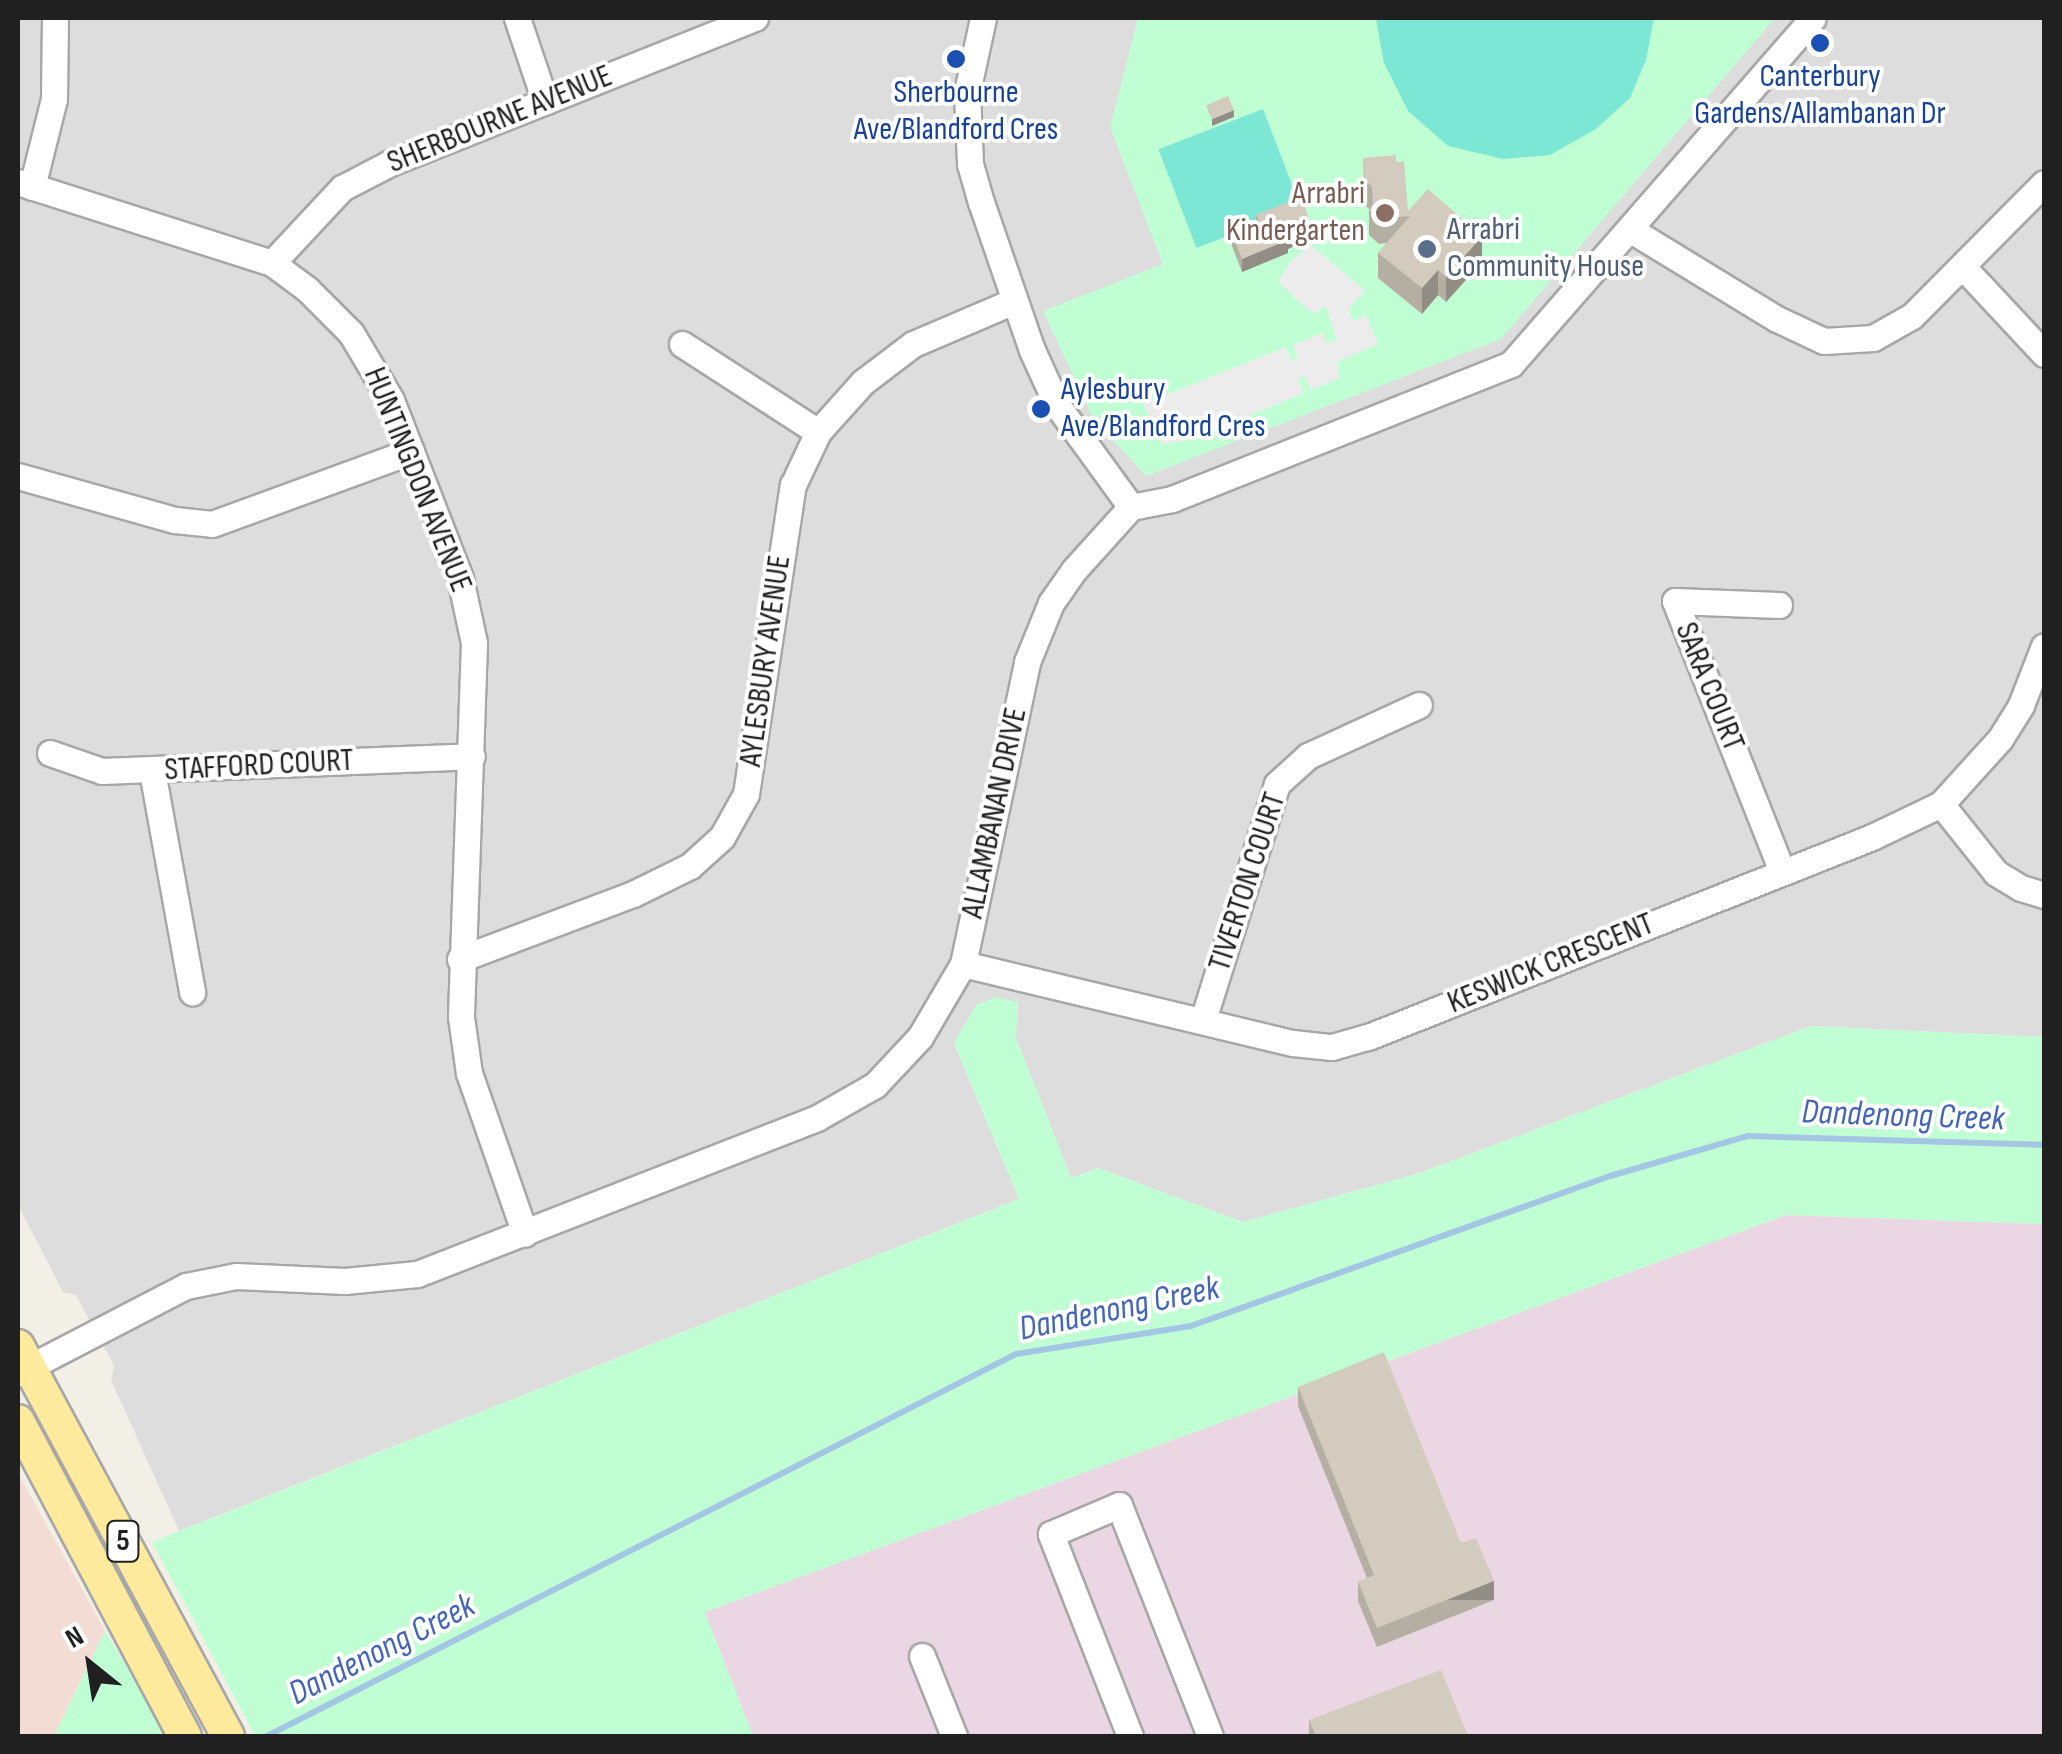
<!DOCTYPE html>
<style>
body{margin:0}
#map{position:relative;width:2062px;height:1754px;overflow:hidden;background:#f2f0e6;font-family:"Sofia Sans Condensed",sans-serif}
div>[style]{position:absolute}
[style*='--x']{left:calc(var(--x)*1px);top:calc(var(--y)*1px);width:calc(var(--w)*1px);rotate:calc(var(--a)*1deg)}
.residential>*{inset:0;background:#dedddd}
.commercial>*{inset:0;background:#f3dcd4}
.industrial>*{inset:0;background:#ebd7e3}
.park>*{inset:0;background:#c0ffd3}
.pitch>*{inset:0;background:#7de7d6;transform-origin:0 0}
.parking>*{inset:0;background:#ececec}
.stream>*{height:6px;margin:-3px;padding:0 3px;transform-origin:3px;border-radius:3px;background:#a2c6e3}
.roads{filter:drop-shadow(2px 0 #a7a7a7) drop-shadow(-2px 0 #a7a7a7) drop-shadow(0 2px #a7a7a7) drop-shadow(0 -2px #a7a7a7)}
.minor>*{height:25px;margin:-12.5px;padding:0 12.5px;transform-origin:12.5px;border-radius:12.5px;background:#fff}
.major>*{height:32px;margin:-16px;padding:0 16px;transform-origin:16px;border-radius:16px;background:#ffea9d}
.wall>*{inset:0;background:#b5afa3}
.shaded-wall>*{inset:0;background:#938e85;transform-origin:0 0}
.building>*{inset:0;background:#d2cbbe;transform-origin:0 0}
.dots>*{width:28px;height:28px;translate:-50% -50%;box-sizing:border-box;border:5px solid #fff;border-radius:50%}
span{translate:-50% -50%;white-space:nowrap;text-align:center;line-height:1.15;-webkit-text-stroke:8px #fff;paint-order:stroke}
.shield-label span{padding:2px 8px;background:#fff;border:2px solid;border-radius:8px;-webkit-text-stroke-width:0}
.shield-label{font-size:30px;color:#202020;font-weight:700}
.transit-label{font-size:32px;color:#164399}
.left{translate:0 -50%;text-align:left}
.street-label{font-size:32px;color:#202020}
.education-label{font-size:32px;color:#785e54}
.right{translate:-100% -50%;text-align:right}
.service-label{font-size:32px;color:#4e5e75}
.water-label{font-size:35px;color:#4264ba;font-style:italic}
.frame{position:absolute;inset:0;border:20px solid #202020;pointer-events:none}
.north{position:absolute;left:40px;top:1614px;width:100px;height:100px;-webkit-text-stroke:8px #fff;paint-order:stroke;rotate:330deg;font-size:28px;font-weight:700;line-height:40px;text-align:center;color:#202020}
.north::after{content:'';display:block;margin:auto;width:35px;height:45px;background:#202020;clip-path:polygon(50% 0,100% 100%,50% 72%,0 100%)}
</style>
<div id="map">
<div class="residential">
<i style="clip-path:polygon(18px 18px,2044px 18px,2044px 1037px,1811px 1026px,1417px 1174px,1243px 1222px,1098px 1168px,1071px 1179px,1016px 1038px,1017px 1002px,954px 1043px,1019px 1199px,179px 1531px,111px 1380px,114px 1366px,76px 1295px,63px 1292px,18px 1205px)"></i>
</div>
<div class="commercial">
<i style="clip-path:polygon(18px 1473px,105px 1631px,54px 1736px,18px 1736px)"></i>
</div>
<div class="industrial">
<i style="clip-path:polygon(1786px 1215px,2044px 1224px,2044px 1736px,753px 1736px,704px 1612px)"></i>
</div>
<div class="park">
<i style="clip-path:polygon(1138px 18px,1775px 18px,1501px 339px,1146px 476px,1093px 418px,1043px 311px,1163px 264px,1110px 127px)"></i>
<i style="clip-path:polygon(996px 997px,1018px 1002px,1016px 1038px,1071px 1178px,1098px 1168px,1243px 1222px,1417px 1174px,1811px 1026px,2044px 1037px,2044px 1224px,1786px 1215px,705px 1612px,753px 1736px,255px 1736px,152px 1542px,1019px 1199px,954px 1043px,976px 1005px)"></i>
<i style="clip-path:polygon(105px 1631px,169px 1736px,54px 1736px)"></i>
</div>
<div class="pitch">
<i style="clip-path:polygon(1654px 18px,1646px 60px,1630px 98px,1596px 129px,1550px 155px,1503px 159px,1448px 146px,1408px 111px,1384px 63px,1376px 19px)"></i>
<i style="left:1263px;top:109px;width:106px;height:112px;rotate:69deg"></i>
</div>
<div class="parking">
<i style="clip-path:polygon(1311px 245px,1365px 291px,1350px 307px,1350px 315px,1353px 321px,1366px 315px,1378px 344px,1337px 362px,1339px 378px,1311px 390px,1304px 376px,1298px 379px,1304px 393px,1189px 440px,1162px 444px,1143px 404px,1286px 347px,1292px 361px,1298px 358px,1293px 345px,1322px 333px,1327px 343px,1337px 341px,1326px 306px,1313px 314px,1278px 282px,1291px 261px)"></i>
</div>
<div class="stream">
<i style="--x:267;--y:1736;--w:841;--a:-27.02"></i>
<i style="--x:1016;--y:1354;--w:177;--a:-9.1"></i>
<i style="--x:1191;--y:1326;--w:445;--a:-19.7"></i>
<i style="--x:1610;--y:1176;--w:144;--a:-16.2"></i>
<i style="--x:1748;--y:1136;--w:296;--a:1.7"></i>
</div>
<div class="roads">
<div class="minor">
<i style="--x:517;--y:18;--w:88;--a:71.4"></i>
<i style="--x:983;--y:18;--w:76;--a:102.2"></i>
<i style="--x:967;--y:92;--w:72;--a:87.6"></i>
<i style="--x:970;--y:164;--w:40;--a:74"></i>
<i style="--x:981;--y:202;--w:157;--a:71"></i>
<i style="--x:1032;--y:350;--w:60;--a:65.6"></i>
<i style="--x:1057;--y:405;--w:126;--a:54"></i>
<i style="--x:18;--y:182;--w:267;--a:17.7"></i>
<i style="--x:272;--y:263;--w:44;--a:36.6"></i>
<i style="--x:307;--y:289;--w:62;--a:45"></i>
<i style="--x:351;--y:333;--w:78;--a:59.2"></i>
<i style="--x:391;--y:400;--w:191;--a:68.8"></i>
<i style="--x:460;--y:578;--w:66;--a:77.8"></i>
<i style="--x:474;--y:643;--w:374;--a:92"></i>
<i style="--x:461;--y:1017;--w:57;--a:81.9"></i>
<i style="--x:469;--y:1073;--w:170;--a:70.8"></i>
<i style="--x:32;--y:187;--w:91;--a:-76"></i>
<i style="--x:54;--y:99;--w:81;--a:-89.3"></i>
<i style="--x:1631;--y:230;--w:171;--a:31.4"></i>
<i style="--x:1777;--y:319;--w:52;--a:25.1"></i>
<i style="--x:1824;--y:341;--w:49;--a:-3.5"></i>
<i style="--x:1873;--y:338;--w:45;--a:-29.4"></i>
<i style="--x:1912;--y:316;--w:187;--a:-45.2"></i>
<i style="--x:272;--y:263;--w:103;--a:-47"></i>
<i style="--x:342;--y:188;--w:54;--a:-27.5"></i>
<i style="--x:390;--y:163;--w:393;--a:-21.7"></i>
<i style="--x:1963;--y:267;--w:119;--a:47"></i>
<i style="--x:682;--y:344;--w:162;--a:32.9"></i>
<i style="--x:18;--y:476;--w:163;--a:15.7"></i>
<i style="--x:175;--y:520;--w:37;--a:6"></i>
<i style="--x:212;--y:524;--w:212;--a:-20.1"></i>
<i style="--x:1779;--y:605;--w:104;--a:-177.8"></i>
<i style="--x:1675;--y:601;--w:290;--a:68.4"></i>
<i style="--x:50;--y:753;--w:55;--a:19.1"></i>
<i style="--x:102;--y:771;--w:370;--a:-2.3"></i>
<i style="--x:152;--y:771;--w:225;--a:79.7"></i>
<i style="--x:1941;--y:804;--w:88;--a:51.4"></i>
<i style="--x:1996;--y:873;--w:29;--a:31"></i>
<i style="--x:2021;--y:888;--w:24;--a:17"></i>
<i style="--x:460;--y:959;--w:185;--a:-20.6"></i>
<i style="--x:633;--y:894;--w:64;--a:-26.2"></i>
<i style="--x:690;--y:866;--w:43;--a:-42.2"></i>
<i style="--x:722;--y:837;--w:49;--a:-60.8"></i>
<i style="--x:746;--y:794;--w:313;--a:-81.4"></i>
<i style="--x:793;--y:485;--w:59;--a:-64.7"></i>
<i style="--x:818;--y:432;--w:67;--a:-48"></i>
<i style="--x:863;--y:382;--w:63;--a:-37.2"></i>
<i style="--x:913;--y:344;--w:110;--a:-23.1"></i>
<i style="--x:963;--y:964;--w:339;--a:13.5"></i>
<i style="--x:1293;--y:1043;--w:39;--a:6"></i>
<i style="--x:1332;--y:1047;--w:37;--a:-16"></i>
<i style="--x:1368;--y:1037;--w:542;--a:-21.64"></i>
<i style="--x:1872;--y:837;--w:76;--a:-25.6"></i>
<i style="--x:1941;--y:804;--w:88;--a:-47.8"></i>
<i style="--x:2000;--y:739;--w:40;--a:-58"></i>
<i style="--x:2021;--y:705;--w:63;--a:-68.7"></i>
<i style="--x:1203;--y:1020;--w:247;--a:-72.6"></i>
<i style="--x:1277;--y:784;--w:42;--a:-42.1"></i>
<i style="--x:1308;--y:756;--w:122;--a:-24.7"></i>
<i style="--x:18;--y:1373;--w:189;--a:-27.4"></i>
<i style="--x:186;--y:1286;--w:51;--a:-11.3"></i>
<i style="--x:236;--y:1276;--w:109;--a:2.6"></i>
<i style="--x:345;--y:1281;--w:72;--a:-5.6"></i>
<i style="--x:417;--y:1274;--w:429;--a:-21.3"></i>
<i style="--x:817;--y:1118;--w:67;--a:-29.6"></i>
<i style="--x:875;--y:1085;--w:66;--a:-46.8"></i>
<i style="--x:920;--y:1037;--w:85;--a:-59.5"></i>
<i style="--x:963;--y:964;--w:309;--a:-78"></i>
<i style="--x:1027;--y:662;--w:64;--a:-67.9"></i>
<i style="--x:1051;--y:603;--w:40;--a:-55.1"></i>
<i style="--x:1074;--y:570;--w:85;--a:-47.9"></i>
<i style="--x:1131;--y:507;--w:42;--a:-11"></i>
<i style="--x:1172;--y:499;--w:365;--a:-21.7"></i>
<i style="--x:1511;--y:364;--w:459;--a:-48.9"></i>
<i style="--x:922;--y:1656;--w:86;--a:68.2"></i>
<i style="--x:1130;--y:1736;--w:217;--a:-111.4"></i>
<i style="--x:1051;--y:1534;--w:74;--a:-23.1"></i>
<i style="--x:1119;--y:1505;--w:248;--a:68.5"></i>
</div>
<div class="major">
<i style="--x:18;--y:1346;--w:443;--a:61.7"></i>
<i style="--x:18;--y:1421;--w:357;--a:62.1"></i>
</div>
</div>
<div class="wall">
<i style="clip-path:polygon(1363px 158px,1396px 162px,1408px 211px,1482px 262px,1446px 302px,1438px 295px,1422px 314px,1378px 278px,1378px 253px,1387px 243px,1379px 244px,1369px 235px,1369px 209px,1365px 205px)"></i>
<i style="clip-path:polygon(1256px 215px,1312px 238px,1288px 249px,1288px 253px,1242px 272px,1232px 246px,1232px 233px,1256px 224px)"></i>
<i style="clip-path:polygon(1298px 1387px,1461px 1543px,1494px 1600px,1377px 1647px,1358px 1601px,1358px 1582px,1367px 1578px,1298px 1406px)"></i>
<i style="clip-path:polygon(1309px 1720px,1468px 1736px,1309px 1736px)"></i>
</div>
<div class="shaded-wall">
<i style="clip-path:polygon(1234px 110px,1234px 117px,1212px 126px,1212px 119px)"></i>
<i style="clip-path:polygon(1312px 226px,1312px 238px,1288px 249px,1288px 253px,1242px 272px,1242px 259px)"></i>
<i style="clip-path:polygon(1482px 236px,1482px 262px,1446px 302px,1446px 277px)"></i>
<i style="clip-path:polygon(1438px 270px,1438px 295px,1422px 314px,1422px 288px)"></i>
<i style="left:1494px;top:1581px;width:19px;height:126px;rotate:90deg"></i>
</div>
<div class="building">
<i style="left:1228px;top:96px;width:15px;height:24px;rotate:67deg"></i>
<i style="clip-path:polygon(1396px 155px,1396px 162px,1404px 161px,1408px 211px,1428px 189px,1482px 236px,1446px 277px,1438px 270px,1422px 288px,1378px 253px,1410px 216px,1379px 219px,1369px 210px,1373px 204px,1372px 187px,1365px 180px,1363px 158px)"></i>
<i style="clip-path:polygon(1301px 197px,1312px 226px,1286px 237px,1288px 240px,1242px 259px,1232px 233px,1260px 222px,1256px 215px)"></i>
<i style="clip-path:polygon(1384px 1352px,1461px 1543px,1476px 1538px,1494px 1581px,1377px 1628px,1358px 1582px,1374px 1575px,1298px 1387px)"></i>
<i style="clip-path:polygon(1441px 1670px,1468px 1736px,1316px 1736px,1309px 1720px)"></i>
</div>
<div class="dots">
<i style="left:1820px;top:43px;background:#1a4fb4"></i>
<i style="left:956px;top:59px;background:#1a4fb4"></i>
<i style="left:1385px;top:213px;background:#8d6e63"></i>
<i style="left:1427px;top:249px;background:#5c6f8a"></i>
<i style="left:1041px;top:409px;background:#1a4fb4"></i>
</div>
<div class="shield-label">
<span style="left:123px;top:1541px">5</span>
</div>
<div class="transit-label">
<span style="left:1820px;top:96px">Canterbury<br>Gardens/Allambanan Dr</span>
<span style="left:956px;top:112px">Sherbourne<br>Ave/Blandford Cres</span>
<span class="left" style="left:1061px;top:409px">Aylesbury<br>Ave/Blandford Cres</span>
</div>
<div class="street-label">
<span style="left:500px;top:120px;rotate:-22deg">SHERBOURNE AVENUE</span>
<span style="left:417px;top:480px;rotate:68deg">HUNTINGDON AVENUE</span>
<span style="left:766px;top:661px;rotate:-82deg">AYLESBURY AVENUE</span>
<span style="left:1709px;top:687px;rotate:68deg">SARA COURT</span>
<span style="left:259px;top:766px;rotate:-3deg">STAFFORD COURT</span>
<span style="left:995px;top:813px;rotate:-78deg">ALLAMBANAN DRIVE</span>
<span style="left:1248px;top:882px;rotate:-72deg">TIVERTON COURT</span>
<span style="left:1551px;top:964px;rotate:-22deg">KESWICK CRESCENT</span>
</div>
<div class="education-label">
<span class="right" style="left:1365px;top:213px">Arrabri<br>Kindergarten</span>
</div>
<div class="service-label">
<span class="left" style="left:1447px;top:249px">Arrabri<br>Community House</span>
</div>
<div class="water-label">
<span style="left:1903px;top:1116px;rotate:2deg">Dandenong Creek</span>
<span style="left:1119px;top:1309px;rotate:-12deg">Dandenong Creek</span>
<span style="left:382px;top:1650px;rotate:-27deg">Dandenong Creek</span>
</div>
<div class="frame"></div>
<div class="north">N</div>
</div>
